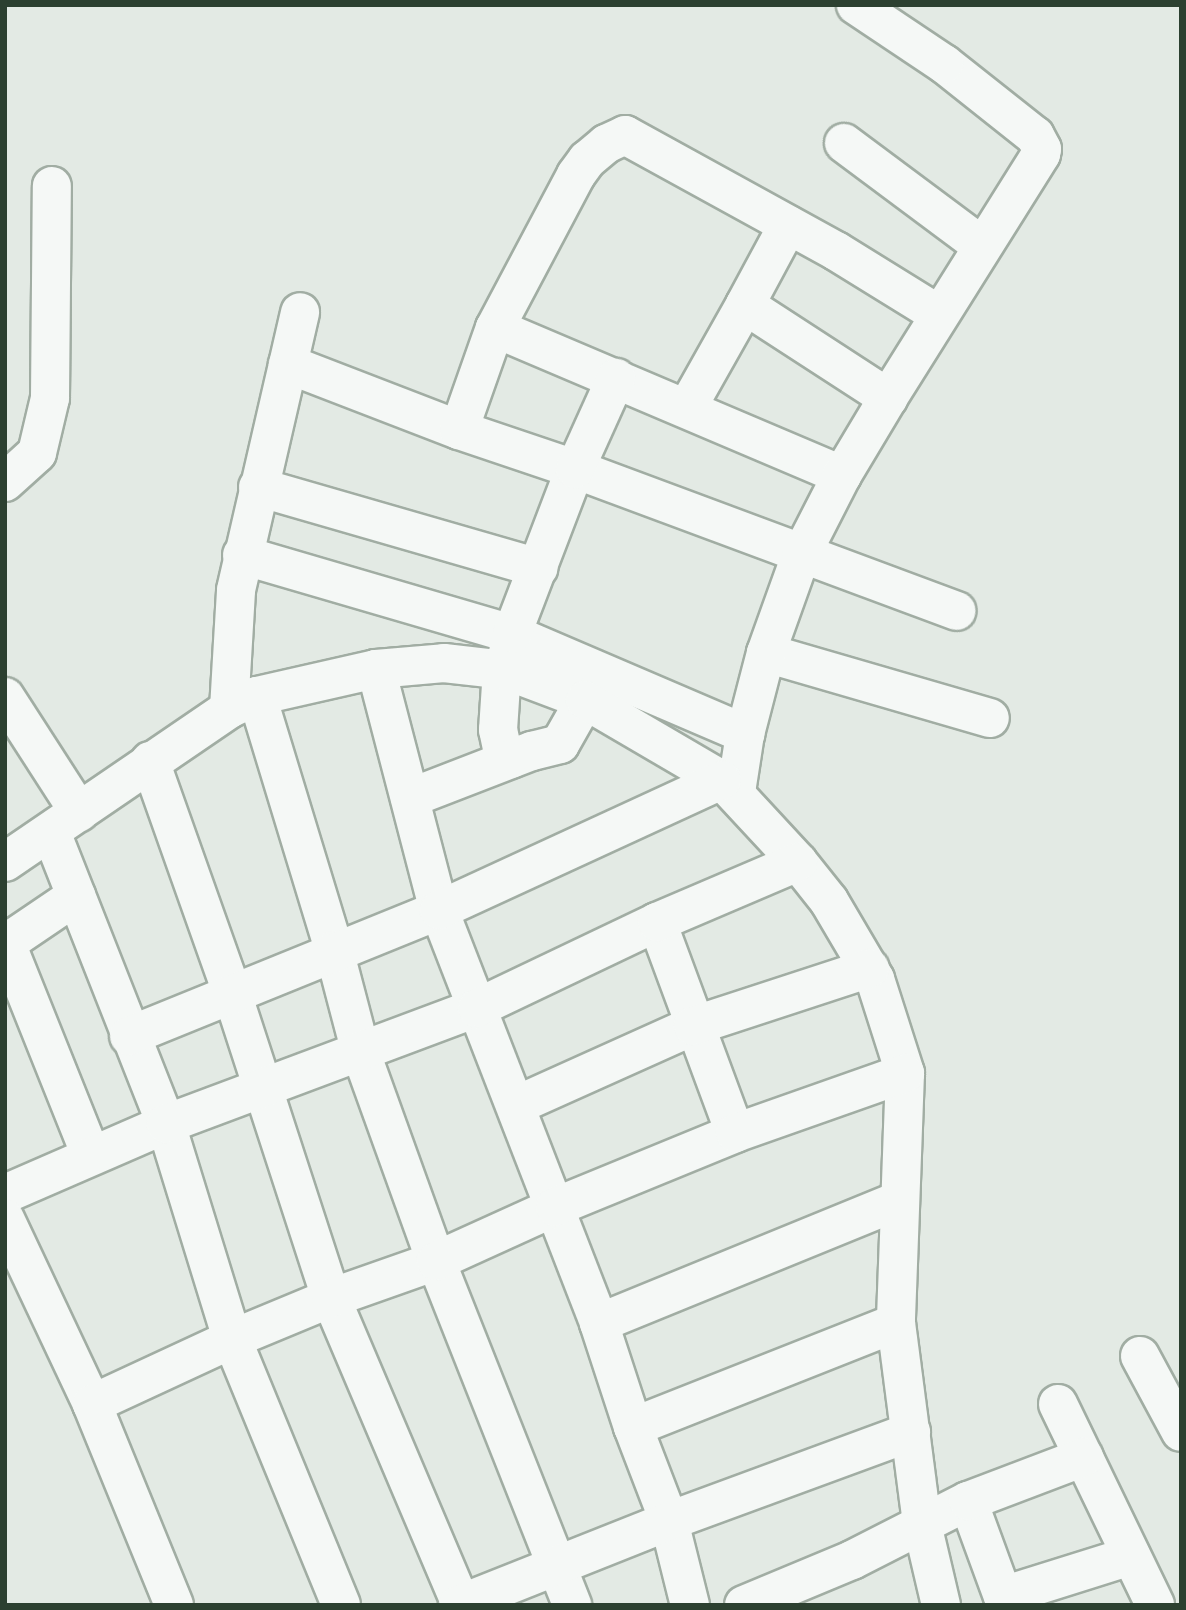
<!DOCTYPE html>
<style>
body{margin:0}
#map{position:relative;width:1186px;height:1610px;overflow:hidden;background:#e3eae4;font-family:"Roboto Condensed",sans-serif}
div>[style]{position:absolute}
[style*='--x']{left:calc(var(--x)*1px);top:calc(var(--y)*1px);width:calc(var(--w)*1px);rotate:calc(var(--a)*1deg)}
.roads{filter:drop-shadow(2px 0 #a1ada3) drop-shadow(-2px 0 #a1ada3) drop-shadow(0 2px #a1ada3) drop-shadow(0 -2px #a1ada3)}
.minor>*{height:38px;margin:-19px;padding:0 19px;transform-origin:19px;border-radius:19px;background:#f5f8f6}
span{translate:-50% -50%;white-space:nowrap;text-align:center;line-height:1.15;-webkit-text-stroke:6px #f2f7f3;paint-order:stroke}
.frame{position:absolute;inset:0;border:7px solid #2c4030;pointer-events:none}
</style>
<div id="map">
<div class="roads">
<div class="minor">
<i style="--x:844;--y:143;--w:172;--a:36.7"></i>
<i style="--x:788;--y:225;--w:91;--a:118.3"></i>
<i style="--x:745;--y:305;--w:171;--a:33"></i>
<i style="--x:495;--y:328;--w:173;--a:-62.1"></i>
<i style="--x:576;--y:175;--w:19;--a:-54"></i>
<i style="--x:587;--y:160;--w:25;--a:-40"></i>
<i style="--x:606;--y:144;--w:21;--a:-25"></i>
<i style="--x:625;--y:135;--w:241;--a:28.8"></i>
<i style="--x:836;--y:251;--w:120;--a:31.7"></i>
<i style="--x:288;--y:364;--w:183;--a:21.1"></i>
<i style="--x:459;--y:430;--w:122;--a:18.6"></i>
<i style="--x:575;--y:469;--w:407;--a:20.4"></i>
<i style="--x:687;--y:408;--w:118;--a:-60.6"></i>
<i style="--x:459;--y:430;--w:108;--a:-70.6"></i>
<i style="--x:495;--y:328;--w:377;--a:23"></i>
<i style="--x:5;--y:482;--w:43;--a:-42.2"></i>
<i style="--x:37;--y:453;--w:57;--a:-76.7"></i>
<i style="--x:50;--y:398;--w:212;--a:-89.5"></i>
<i style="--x:258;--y:487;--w:292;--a:16.1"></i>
<i style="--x:242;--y:555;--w:281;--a:16.3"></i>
<i style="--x:512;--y:634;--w:254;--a:23.2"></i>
<i style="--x:766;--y:653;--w:233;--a:16.2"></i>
<i style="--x:376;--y:669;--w:249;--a:75.4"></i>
<i style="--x:439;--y:910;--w:443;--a:68.8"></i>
<i style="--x:599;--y:1323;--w:109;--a:71.9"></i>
<i style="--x:633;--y:1427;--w:101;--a:69"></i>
<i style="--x:669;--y:1521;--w:87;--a:76"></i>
<i style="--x:257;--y:696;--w:265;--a:73.1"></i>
<i style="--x:334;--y:950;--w:106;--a:75.3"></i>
<i style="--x:361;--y:1053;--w:221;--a:70.2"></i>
<i style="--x:436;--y:1261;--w:370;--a:68.4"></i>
<i style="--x:5;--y:697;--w:137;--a:57.2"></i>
<i style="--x:229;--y:709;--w:119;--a:-86.6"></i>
<i style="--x:236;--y:590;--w:285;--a:-77"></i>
<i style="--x:511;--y:759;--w:10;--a:-143"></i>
<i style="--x:503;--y:753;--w:24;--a:-102"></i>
<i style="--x:498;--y:730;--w:45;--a:-86.2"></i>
<i style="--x:501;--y:685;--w:52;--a:-77.8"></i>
<i style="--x:512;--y:634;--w:177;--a:-69.1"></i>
<i style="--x:575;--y:469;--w:100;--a:-65.7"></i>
<i style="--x:150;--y:761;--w:246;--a:70.5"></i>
<i style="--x:232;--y:993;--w:321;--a:72"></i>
<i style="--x:331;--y:1298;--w:333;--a:67"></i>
<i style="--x:736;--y:792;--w:59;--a:-81.2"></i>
<i style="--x:745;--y:734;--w:84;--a:-75.5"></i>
<i style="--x:766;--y:653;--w:104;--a:-70.3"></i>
<i style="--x:801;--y:555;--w:90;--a:-62.9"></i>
<i style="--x:842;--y:475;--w:90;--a:-59.1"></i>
<i style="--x:888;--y:398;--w:288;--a:-57.9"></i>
<i style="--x:1041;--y:154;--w:5;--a:-79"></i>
<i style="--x:1042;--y:149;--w:15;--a:-118"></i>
<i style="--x:1035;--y:136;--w:116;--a:-141.6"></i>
<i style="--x:944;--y:64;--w:106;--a:-146.2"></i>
<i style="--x:410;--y:798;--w:131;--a:-21.1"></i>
<i style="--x:532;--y:751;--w:29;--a:-14"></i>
<i style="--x:560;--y:744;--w:51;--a:-60.4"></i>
<i style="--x:51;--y:832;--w:314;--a:68.5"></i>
<i style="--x:166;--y:1124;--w:225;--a:72.9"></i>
<i style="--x:232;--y:1339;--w:287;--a:67.7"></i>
<i style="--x:5;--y:862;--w:271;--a:-34.3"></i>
<i style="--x:229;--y:709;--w:31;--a:-25"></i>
<i style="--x:257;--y:696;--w:122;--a:-12.8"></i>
<i style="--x:376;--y:669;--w:68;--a:-5"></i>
<i style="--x:444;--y:663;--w:61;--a:6.5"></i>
<i style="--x:505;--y:670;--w:85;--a:20.6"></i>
<i style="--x:585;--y:700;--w:159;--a:30.3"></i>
<i style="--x:722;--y:780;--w:112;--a:47.2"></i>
<i style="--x:798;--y:862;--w:50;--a:51.5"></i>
<i style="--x:829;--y:901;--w:91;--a:59.5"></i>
<i style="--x:875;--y:979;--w:99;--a:72.3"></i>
<i style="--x:905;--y:1073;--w:250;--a:92.1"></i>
<i style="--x:896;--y:1323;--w:203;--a:82.6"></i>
<i style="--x:922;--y:1524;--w:83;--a:76.8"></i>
<i style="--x:657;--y:922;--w:225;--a:69.7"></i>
<i style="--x:6;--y:943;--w:229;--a:68.2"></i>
<i style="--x:5;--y:944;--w:86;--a:-34.1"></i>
<i style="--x:129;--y:1036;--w:335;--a:-22.1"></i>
<i style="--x:439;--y:910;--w:311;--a:-24.7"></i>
<i style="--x:517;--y:1105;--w:193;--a:-24.2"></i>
<i style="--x:693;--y:1026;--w:186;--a:-18.1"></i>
<i style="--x:5;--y:1194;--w:176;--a:-23.5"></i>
<i style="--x:166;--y:1124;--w:332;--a:-20.5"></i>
<i style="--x:477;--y:1008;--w:199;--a:-25.5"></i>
<i style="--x:657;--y:922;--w:153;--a:-23.1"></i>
<i style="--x:5;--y:1219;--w:204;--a:64.8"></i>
<i style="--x:92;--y:1404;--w:217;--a:67.8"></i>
<i style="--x:599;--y:1323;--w:323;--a:-22.2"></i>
<i style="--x:1140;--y:1356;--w:86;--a:61.7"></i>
<i style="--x:92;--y:1404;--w:154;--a:-24.9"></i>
<i style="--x:232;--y:1339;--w:107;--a:-22.5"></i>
<i style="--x:331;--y:1298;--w:111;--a:-19.4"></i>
<i style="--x:436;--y:1261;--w:131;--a:-24.4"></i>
<i style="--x:555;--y:1207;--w:195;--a:-22.3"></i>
<i style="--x:735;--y:1133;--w:180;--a:-19.4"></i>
<i style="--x:1058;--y:1404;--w:223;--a:64.2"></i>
<i style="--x:633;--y:1427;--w:283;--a:-21.6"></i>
<i style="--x:968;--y:1501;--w:111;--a:69.9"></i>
<i style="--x:1003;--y:1596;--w:134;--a:-17.4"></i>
<i style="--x:458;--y:1605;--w:227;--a:-21.7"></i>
<i style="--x:669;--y:1521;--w:258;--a:-20.2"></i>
<i style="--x:744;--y:1605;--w:117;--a:-22.6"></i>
<i style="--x:852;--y:1560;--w:130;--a:-27"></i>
<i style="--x:968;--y:1501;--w:124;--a:-20.8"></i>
</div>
</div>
<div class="frame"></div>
</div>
